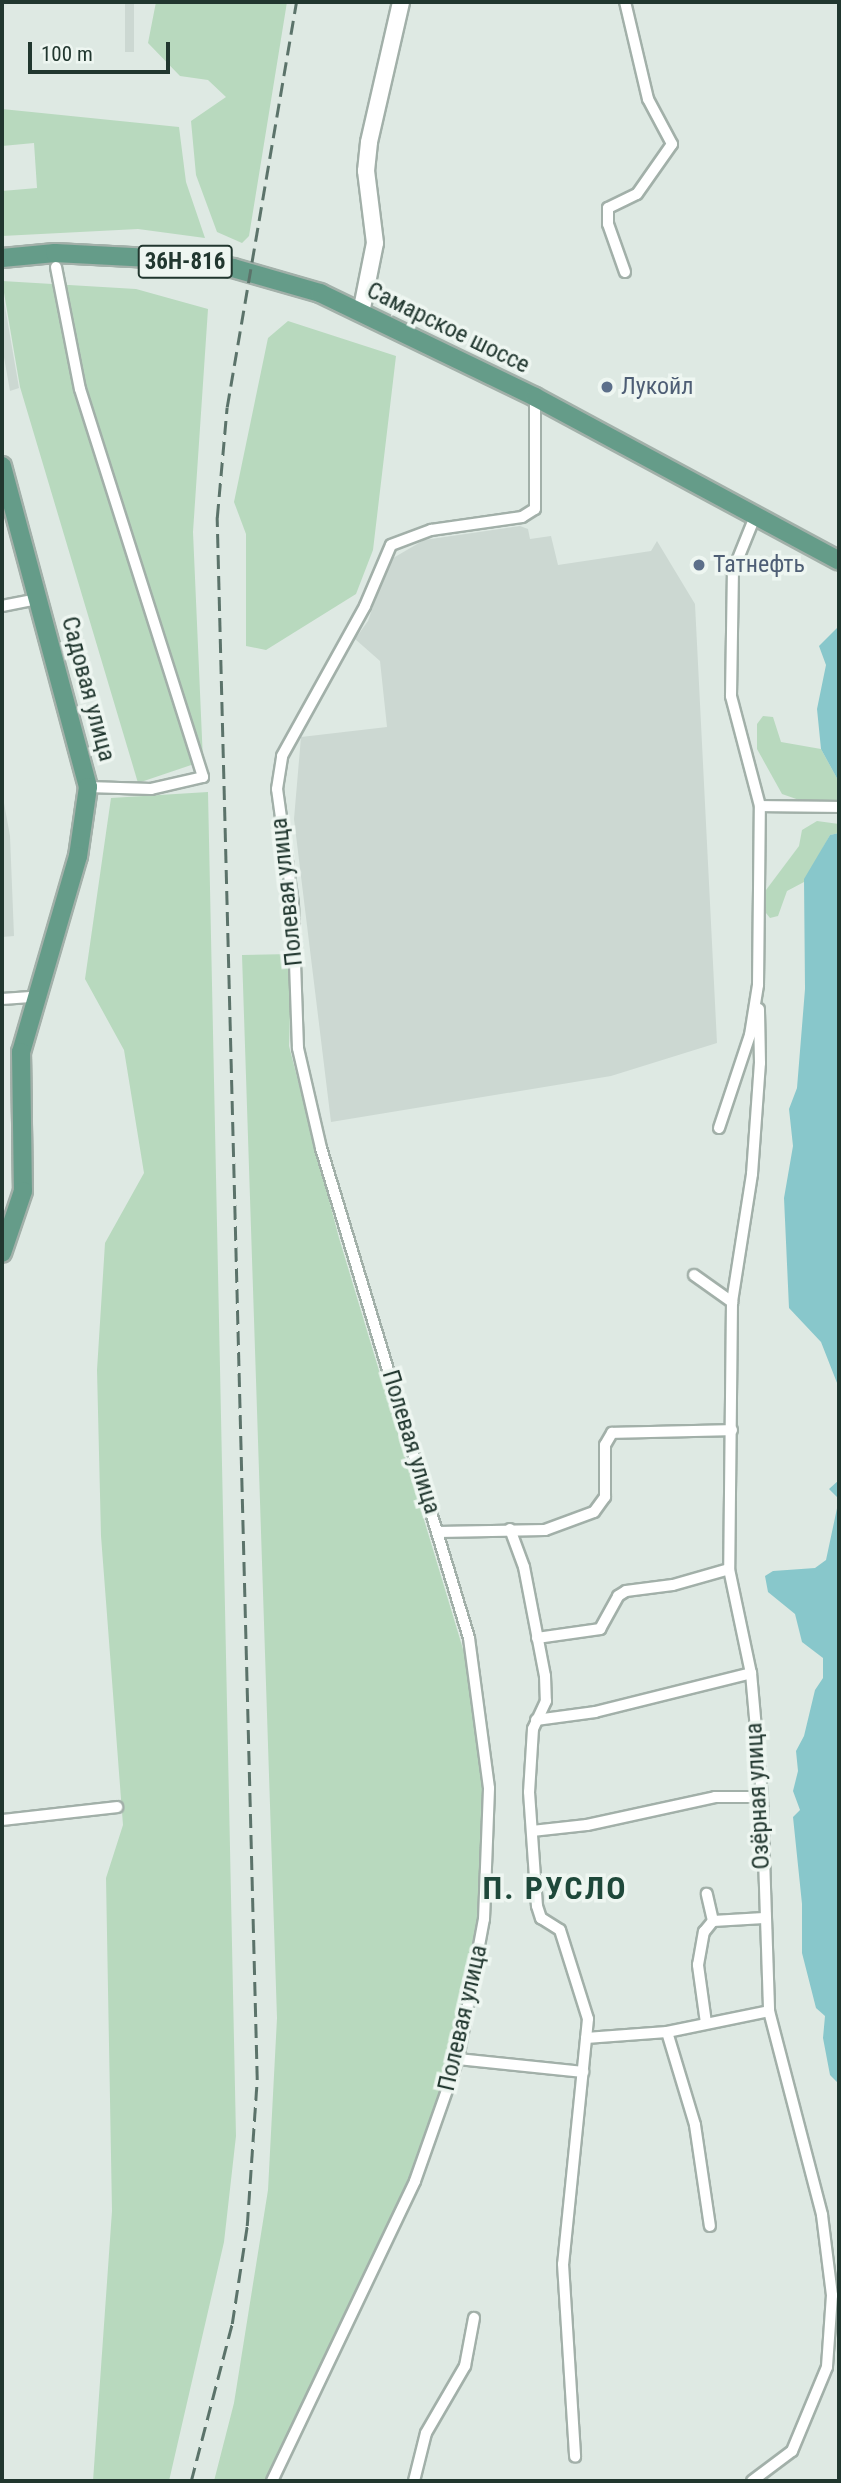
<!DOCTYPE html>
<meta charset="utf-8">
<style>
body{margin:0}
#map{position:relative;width:841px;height:2483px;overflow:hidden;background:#dee9e3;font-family:"Roboto Condensed",sans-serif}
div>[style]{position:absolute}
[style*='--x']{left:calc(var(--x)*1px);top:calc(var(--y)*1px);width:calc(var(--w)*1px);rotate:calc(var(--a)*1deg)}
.built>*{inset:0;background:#ccd8d2;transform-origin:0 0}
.green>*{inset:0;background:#b8d9be}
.water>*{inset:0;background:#88c7cb}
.roads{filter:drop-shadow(2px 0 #a2b0a9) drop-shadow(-2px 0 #a2b0a9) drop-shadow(0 2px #a2b0a9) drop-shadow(0 -2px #a2b0a9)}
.street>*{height:10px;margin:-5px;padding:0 5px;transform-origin:5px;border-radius:5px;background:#fff}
.secondary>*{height:16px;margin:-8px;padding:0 8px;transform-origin:8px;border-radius:8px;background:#fff}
.primary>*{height:18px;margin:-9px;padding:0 9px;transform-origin:9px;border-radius:9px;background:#659c89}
.rail>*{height:2.5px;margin-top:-1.25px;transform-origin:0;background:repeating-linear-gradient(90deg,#5b736a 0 14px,transparent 0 21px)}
.dots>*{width:19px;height:19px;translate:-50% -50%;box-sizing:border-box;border:4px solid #eef6f1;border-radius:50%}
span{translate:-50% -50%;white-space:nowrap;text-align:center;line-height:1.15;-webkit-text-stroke:7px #eef6f1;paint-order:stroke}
.shield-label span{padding:2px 5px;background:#eef6f1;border:2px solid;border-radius:5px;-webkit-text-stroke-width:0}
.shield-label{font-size:23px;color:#21372f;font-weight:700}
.street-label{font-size:24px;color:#21372f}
.service-label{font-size:24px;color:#4e5e75}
.left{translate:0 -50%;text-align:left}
.district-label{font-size:32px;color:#1e483a;font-weight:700;letter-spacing:2px}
.frame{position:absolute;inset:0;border:4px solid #21372f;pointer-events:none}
.scale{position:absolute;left:28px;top:42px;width:142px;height:32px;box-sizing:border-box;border:4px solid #21372f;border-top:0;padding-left:9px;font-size:21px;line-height:24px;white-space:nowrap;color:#21372f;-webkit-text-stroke:5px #eef6f1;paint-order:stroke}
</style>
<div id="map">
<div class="built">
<i style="left:125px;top:2px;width:9px;height:50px"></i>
<i style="clip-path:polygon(2px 289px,19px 388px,10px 391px,2px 346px)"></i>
<i style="clip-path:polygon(520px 526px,528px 529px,530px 539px,551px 536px,558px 565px,651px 551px,657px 541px,695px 604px,717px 1043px,611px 1076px,331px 1122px,294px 819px,301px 737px,387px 727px,380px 661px,355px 639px,368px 621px,388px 561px,424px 540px)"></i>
<i style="clip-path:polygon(2px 792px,10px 836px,14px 936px,2px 937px)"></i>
</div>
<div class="green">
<i style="clip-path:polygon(156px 2px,287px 2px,249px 236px,242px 243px,217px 232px,196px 175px,191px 121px,226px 97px,208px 80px,180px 76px,148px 43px)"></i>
<i style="clip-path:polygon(2px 109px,179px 127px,186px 182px,205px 238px,138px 229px,2px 236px,2px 191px,37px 188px,34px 143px,2px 146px)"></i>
<i style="clip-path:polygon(2px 281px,136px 289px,208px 309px,193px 532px,203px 761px,138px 783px,20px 387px)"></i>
<i style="clip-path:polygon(288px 321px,396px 356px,373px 550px,356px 594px,266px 650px,246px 646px,246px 534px,234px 502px,268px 338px)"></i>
<i style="clip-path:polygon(763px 716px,773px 717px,781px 742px,821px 749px,839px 782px,839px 801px,805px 802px,782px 794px,757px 749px,757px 724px)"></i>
<i style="clip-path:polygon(208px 792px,236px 2136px,224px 2242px,169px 2481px,93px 2481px,112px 2211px,106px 1878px,123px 1825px,101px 1536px,97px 1370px,105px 1243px,144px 1173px,124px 1050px,85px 979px,111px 798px)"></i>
<i style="clip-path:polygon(817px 821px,839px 824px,839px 833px,830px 835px,804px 882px,787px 891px,778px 916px,770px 918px,762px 908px,763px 894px,799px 846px,802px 830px)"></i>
<i style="clip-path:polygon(292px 954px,289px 1046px,339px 1238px,466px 1659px,486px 1807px,479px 1921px,456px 2049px,414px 2177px,270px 2481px,214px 2481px,234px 2403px,268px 2190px,277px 2018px,242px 955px)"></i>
</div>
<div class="water">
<i style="clip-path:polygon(839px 626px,839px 782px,821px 749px,817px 709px,826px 665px,819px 646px)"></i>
<i style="clip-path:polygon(839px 833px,839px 1388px,821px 1342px,789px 1308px,784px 1198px,793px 1146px,789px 1109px,797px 1088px,805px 989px,804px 879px,830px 835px)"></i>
<i style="clip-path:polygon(839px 1480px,839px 2084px,830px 2075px,823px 2038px,825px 2016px,816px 2008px,802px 1953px,802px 1904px,793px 1817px,800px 1810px,793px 1791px,798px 1771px,796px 1751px,804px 1736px,815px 1690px,823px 1678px,823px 1658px,802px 1642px,795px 1614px,768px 1592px,765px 1576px,773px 1571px,815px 1568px,826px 1560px,839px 1499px,829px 1489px)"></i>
</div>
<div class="roads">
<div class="street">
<i style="--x:56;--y:267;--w:124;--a:78.9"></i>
<i style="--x:80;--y:389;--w:407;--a:72.4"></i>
<i style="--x:203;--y:777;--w:53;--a:167"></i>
<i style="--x:151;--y:789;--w:63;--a:-178.2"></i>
<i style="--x:625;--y:272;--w:51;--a:-109.5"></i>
<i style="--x:608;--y:224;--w:16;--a:-90"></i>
<i style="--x:608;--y:208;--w:32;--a:-26"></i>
<i style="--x:637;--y:194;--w:61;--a:-55"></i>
<i style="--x:672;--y:144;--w:51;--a:-118.1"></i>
<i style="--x:648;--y:99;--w:100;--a:-103.3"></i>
<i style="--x:2;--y:606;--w:37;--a:-11"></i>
<i style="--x:760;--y:806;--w:79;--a:0.7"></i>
<i style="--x:2;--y:999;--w:32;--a:-4"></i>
<i style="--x:719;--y:1128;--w:98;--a:-71.6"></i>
<i style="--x:750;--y:1035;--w:51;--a:-80.9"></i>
<i style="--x:758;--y:985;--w:179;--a:-89.4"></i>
<i style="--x:760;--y:806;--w:114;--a:-104.8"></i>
<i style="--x:731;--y:696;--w:125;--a:-89.1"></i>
<i style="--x:733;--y:571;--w:61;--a:-68"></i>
<i style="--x:694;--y:1275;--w:47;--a:35.4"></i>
<i style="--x:732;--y:1302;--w:267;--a:90.6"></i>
<i style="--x:729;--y:1569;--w:106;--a:78.1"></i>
<i style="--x:751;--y:1673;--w:124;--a:84.9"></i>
<i style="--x:762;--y:1797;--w:214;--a:88.1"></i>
<i style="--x:769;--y:2011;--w:211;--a:75.4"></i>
<i style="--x:822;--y:2215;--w:81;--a:82.9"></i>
<i style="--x:832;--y:2295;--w:72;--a:94"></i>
<i style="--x:827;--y:2367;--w:91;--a:112.6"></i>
<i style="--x:792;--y:2451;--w:50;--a:143.1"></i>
<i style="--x:732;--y:1302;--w:130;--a:-81.1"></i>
<i style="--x:752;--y:1174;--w:111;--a:-85.9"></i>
<i style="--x:760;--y:1063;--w:54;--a:-91.1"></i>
<i style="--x:510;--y:1529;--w:40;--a:69.8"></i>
<i style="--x:524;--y:1567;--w:111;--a:79.1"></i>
<i style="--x:545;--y:1676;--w:25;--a:88"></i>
<i style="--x:546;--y:1701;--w:31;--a:115"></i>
<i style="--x:533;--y:1729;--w:63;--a:93.6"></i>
<i style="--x:529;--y:1792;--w:114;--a:86"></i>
<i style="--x:537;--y:1906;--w:13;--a:72"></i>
<i style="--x:541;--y:1918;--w:22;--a:32"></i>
<i style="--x:560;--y:1930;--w:93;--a:72.5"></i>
<i style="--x:588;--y:2019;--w:246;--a:95.8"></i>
<i style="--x:563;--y:2264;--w:193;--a:86.4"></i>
<i style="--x:438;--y:1532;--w:107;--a:-1.1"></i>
<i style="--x:545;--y:1530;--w:52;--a:-20.2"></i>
<i style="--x:594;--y:1512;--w:19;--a:-54"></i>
<i style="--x:605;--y:1497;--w:52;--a:-90"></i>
<i style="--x:605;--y:1445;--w:14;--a:-60"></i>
<i style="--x:612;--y:1433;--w:120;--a:-1.4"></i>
<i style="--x:537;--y:1638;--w:64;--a:-8.1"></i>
<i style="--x:600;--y:1629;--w:38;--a:-61"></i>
<i style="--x:618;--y:1596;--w:9;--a:-32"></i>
<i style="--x:626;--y:1591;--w:47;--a:-7.3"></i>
<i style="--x:673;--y:1585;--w:58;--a:-15.9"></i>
<i style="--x:536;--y:1720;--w:60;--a:-7.7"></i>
<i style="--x:595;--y:1712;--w:161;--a:-14"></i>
<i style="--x:2;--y:1820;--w:116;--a:-6.4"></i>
<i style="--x:532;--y:1831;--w:55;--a:-6.2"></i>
<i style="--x:587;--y:1825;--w:131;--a:-12.3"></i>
<i style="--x:715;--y:1797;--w:47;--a:0"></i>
<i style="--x:713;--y:1921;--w:51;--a:-3.4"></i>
<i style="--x:706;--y:2023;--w:59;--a:-97.9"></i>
<i style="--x:698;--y:1965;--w:34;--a:-80"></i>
<i style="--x:704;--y:1932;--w:14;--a:-51"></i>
<i style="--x:713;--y:1921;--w:28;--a:-103"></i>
<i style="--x:667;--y:2032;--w:97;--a:73.2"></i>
<i style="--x:695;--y:2125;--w:102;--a:81.6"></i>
<i style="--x:586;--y:2038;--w:81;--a:-4.2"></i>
<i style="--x:667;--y:2032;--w:104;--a:-11.6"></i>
<i style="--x:458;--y:2059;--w:126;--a:5.9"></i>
<i style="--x:272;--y:2481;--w:332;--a:-64.5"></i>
<i style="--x:415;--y:2181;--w:129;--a:-70.6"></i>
<i style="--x:458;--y:2059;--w:142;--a:-79.5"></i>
<i style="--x:484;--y:1919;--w:131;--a:-87.8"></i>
<i style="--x:489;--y:1788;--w:151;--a:-97.6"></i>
<i style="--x:469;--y:1638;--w:512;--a:-106.81"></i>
<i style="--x:321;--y:1148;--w:103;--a:-103"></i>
<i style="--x:298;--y:1048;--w:144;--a:-92"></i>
<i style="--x:293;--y:904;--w:116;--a:-97.9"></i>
<i style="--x:277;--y:789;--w:33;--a:-81"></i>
<i style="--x:282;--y:756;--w:171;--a:-61"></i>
<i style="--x:365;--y:606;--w:66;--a:-66.9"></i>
<i style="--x:391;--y:545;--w:43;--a:-20.6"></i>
<i style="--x:431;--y:530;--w:92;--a:-8.1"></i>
<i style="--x:522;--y:517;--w:15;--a:-32"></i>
<i style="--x:535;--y:509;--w:112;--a:-90"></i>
<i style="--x:414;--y:2481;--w:49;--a:-76"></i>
<i style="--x:426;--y:2433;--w:78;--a:-59.8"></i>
<i style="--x:465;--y:2366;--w:49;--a:-79.4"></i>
</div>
<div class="secondary">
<i style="--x:361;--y:313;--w:71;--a:-78.7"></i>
<i style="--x:375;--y:243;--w:73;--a:-97.1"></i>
<i style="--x:366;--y:171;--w:29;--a:-84"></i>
<i style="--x:369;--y:142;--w:144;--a:-77.1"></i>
</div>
<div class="primary">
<i style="--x:2;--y:258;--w:53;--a:-5.4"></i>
<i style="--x:55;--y:253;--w:115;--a:3"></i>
<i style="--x:170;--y:259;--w:64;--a:8.1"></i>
<i style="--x:233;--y:268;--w:91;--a:16"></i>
<i style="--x:320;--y:293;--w:239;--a:25.8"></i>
<i style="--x:535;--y:397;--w:345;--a:28.3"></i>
<i style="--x:2;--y:466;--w:332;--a:75"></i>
<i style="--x:88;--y:787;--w:70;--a:98.2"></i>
<i style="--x:78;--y:856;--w:204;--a:106.2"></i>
<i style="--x:21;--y:1052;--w:139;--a:89.2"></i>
<i style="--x:23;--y:1191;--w:65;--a:108.7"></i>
</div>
</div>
<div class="rail">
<i style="--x:191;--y:2481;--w:162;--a:-75.4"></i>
<i style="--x:232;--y:2324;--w:99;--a:-81.3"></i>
<i style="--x:247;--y:2226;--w:146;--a:-86.1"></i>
<i style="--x:257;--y:2080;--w:1563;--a:-91.47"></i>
<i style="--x:217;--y:518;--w:111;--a:-84.9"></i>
<i style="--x:227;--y:407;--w:411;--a:-80.3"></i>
</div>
<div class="dots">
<i style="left:607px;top:387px;background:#5c6f8a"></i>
<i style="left:699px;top:565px;background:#5c6f8a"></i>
</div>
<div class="shield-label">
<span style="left:185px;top:262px">36Н-816</span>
</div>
<div class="street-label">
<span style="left:448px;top:328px;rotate:26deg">Самарское шоссе</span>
<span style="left:88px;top:689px;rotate:75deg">Садовая улица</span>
<span style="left:287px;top:892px;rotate:-96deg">Полевая улица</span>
<span style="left:411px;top:1442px;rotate:73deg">Полевая улица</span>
<span style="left:758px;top:1796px;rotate:-93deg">Озёрная улица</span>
<span style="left:463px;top:2018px;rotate:-77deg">Полевая улица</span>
</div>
<div class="service-label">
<span class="left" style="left:621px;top:387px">Лукойл</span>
<span class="left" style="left:713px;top:565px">Татнефть</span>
</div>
<div class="district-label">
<span style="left:555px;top:1888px">П. РУСЛО</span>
</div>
<div class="frame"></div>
<div class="scale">100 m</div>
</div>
